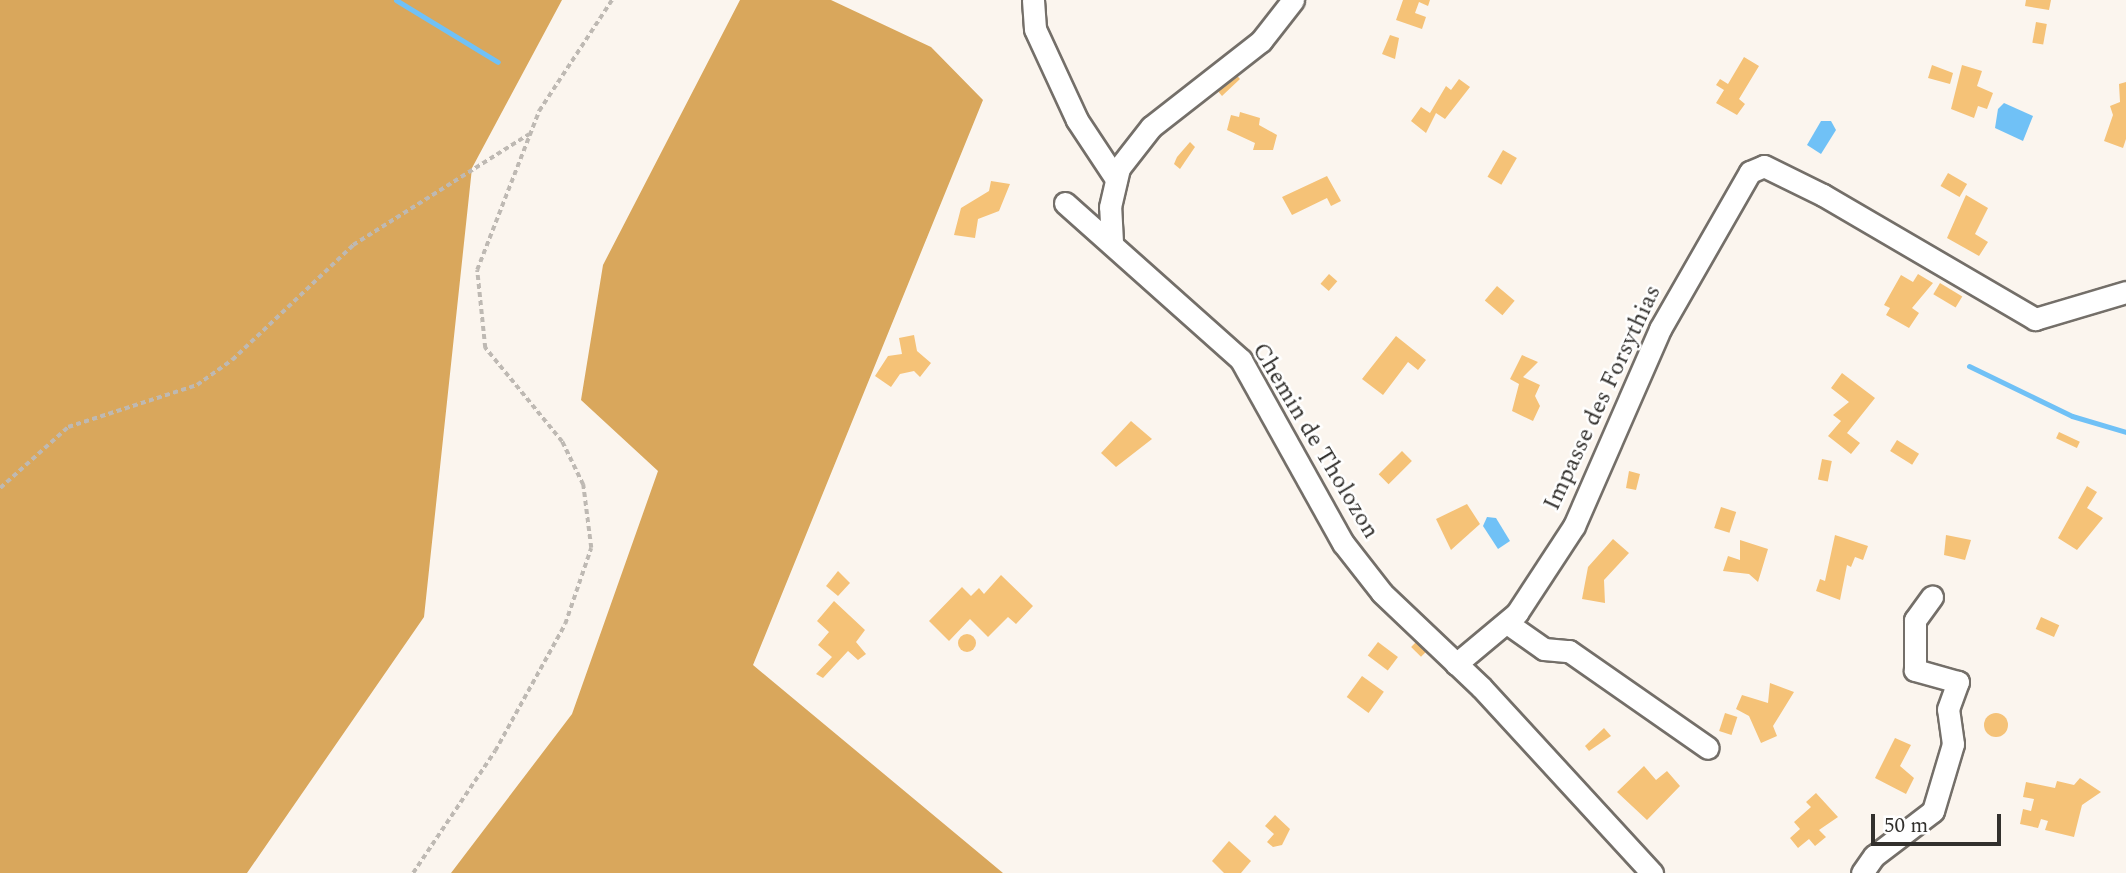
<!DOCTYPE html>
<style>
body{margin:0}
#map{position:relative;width:2126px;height:873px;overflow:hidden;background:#fbf5ee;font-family:Spectral,serif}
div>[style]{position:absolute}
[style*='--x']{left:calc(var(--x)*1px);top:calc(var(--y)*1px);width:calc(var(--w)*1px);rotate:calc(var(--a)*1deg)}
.forest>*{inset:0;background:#d9a75c}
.water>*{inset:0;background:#70c1f6}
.stream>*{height:5px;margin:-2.5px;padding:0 2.5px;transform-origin:2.5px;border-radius:2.5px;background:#70c1f6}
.building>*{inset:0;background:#f5c277;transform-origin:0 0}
.round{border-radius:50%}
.path>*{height:3.5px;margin-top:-1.75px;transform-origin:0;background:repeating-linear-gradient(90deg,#beb9b3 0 5px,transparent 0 8.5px)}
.roads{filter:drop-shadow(2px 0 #746f69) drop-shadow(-2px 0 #746f69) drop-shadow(0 2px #746f69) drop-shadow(0 -2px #746f69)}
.minor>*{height:21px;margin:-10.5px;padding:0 10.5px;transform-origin:10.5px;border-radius:10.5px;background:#fff}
span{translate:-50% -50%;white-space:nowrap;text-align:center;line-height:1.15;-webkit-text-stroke:5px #fff;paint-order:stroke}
.street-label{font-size:24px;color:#32302d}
.scale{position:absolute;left:1871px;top:814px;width:130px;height:32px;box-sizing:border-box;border:4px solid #32302d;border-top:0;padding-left:9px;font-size:21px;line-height:24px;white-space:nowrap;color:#32302d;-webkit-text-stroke:5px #fff;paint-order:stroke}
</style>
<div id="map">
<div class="forest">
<i style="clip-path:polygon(0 0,562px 0,472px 168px,424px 617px,247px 873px,0 873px)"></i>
<i style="clip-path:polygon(740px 0,831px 0,931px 47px,983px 100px,753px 665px,1003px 873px,451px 873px,572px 714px,658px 471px,581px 400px,603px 265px)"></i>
</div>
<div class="water">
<i style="clip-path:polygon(2004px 103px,2033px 116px,2023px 141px,1995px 128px,1998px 109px)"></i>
<i style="clip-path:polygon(1821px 121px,1831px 121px,1836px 130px,1821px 154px,1807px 145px)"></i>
<i style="clip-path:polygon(1487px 517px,1496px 518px,1510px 541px,1498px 549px,1483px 526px)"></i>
</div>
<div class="stream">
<i style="--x:396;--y:0;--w:119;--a:31.3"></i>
<i style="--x:1969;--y:366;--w:114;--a:25.9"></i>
<i style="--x:2072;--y:416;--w:56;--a:16.5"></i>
</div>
<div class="building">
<i style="clip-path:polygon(1403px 0,1430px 0,1428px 6px,1419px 2px,1415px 13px,1426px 17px,1422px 29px,1396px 20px)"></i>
<i style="clip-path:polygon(2026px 0,2051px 0,2049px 10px,2025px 6px)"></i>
<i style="left:2036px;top:22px;width:11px;height:21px;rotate:10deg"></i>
<i style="clip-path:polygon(1390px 35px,1399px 38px,1395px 59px,1382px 54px)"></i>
<i style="clip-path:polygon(1744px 57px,1759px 66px,1739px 99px,1745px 104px,1737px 115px,1716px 103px,1724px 90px,1716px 85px,1720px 79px,1728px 84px)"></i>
<i style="clip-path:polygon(1932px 65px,1953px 73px,1950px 84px,1928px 78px)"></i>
<i style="clip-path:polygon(1962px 65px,1982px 71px,1977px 86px,1993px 93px,1987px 109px,1978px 106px,1974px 118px,1951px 109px)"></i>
<i style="clip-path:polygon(1230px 68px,1240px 79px,1222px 96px,1217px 90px,1206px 101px,1201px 95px)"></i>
<i style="clip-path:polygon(1459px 79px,1470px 87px,1445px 119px,1436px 113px,1426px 133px,1411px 121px,1421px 107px,1430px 113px,1446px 86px,1451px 90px)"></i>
<i style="clip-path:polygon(2126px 82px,2126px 139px,2123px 148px,2104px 141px,2113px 115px,2110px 106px,2120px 102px,2119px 84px)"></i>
<i style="clip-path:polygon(1240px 112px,1260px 118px,1259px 125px,1277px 135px,1273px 150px,1253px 150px,1255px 143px,1227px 130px,1231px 115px,1239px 117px)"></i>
<i style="clip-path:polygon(1190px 142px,1195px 147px,1180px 169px,1174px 164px,1177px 157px)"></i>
<i style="left:1503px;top:150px;width:16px;height:31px;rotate:30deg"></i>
<i style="left:1948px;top:173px;width:22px;height:15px;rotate:30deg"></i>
<i style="clip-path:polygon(1327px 176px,1341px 201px,1331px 206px,1327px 198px,1292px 215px,1282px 197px)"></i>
<i style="clip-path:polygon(991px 181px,1010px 184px,999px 211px,978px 219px,975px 238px,954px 235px,961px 208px,989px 191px)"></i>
<i style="clip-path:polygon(1966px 195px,1988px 208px,1975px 234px,1988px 242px,1979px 256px,1947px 238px)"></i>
<i style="left:1329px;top:274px;width:11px;height:13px;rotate:41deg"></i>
<i style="clip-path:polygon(1918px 274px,1933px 283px,1912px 308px,1919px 313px,1909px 328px,1886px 315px,1890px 308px,1884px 305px,1901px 275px,1913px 282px)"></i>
<i style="left:1940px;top:283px;width:26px;height:13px;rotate:31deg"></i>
<i style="left:1497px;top:286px;width:23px;height:19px;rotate:40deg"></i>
<i style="clip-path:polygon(914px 335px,917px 351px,931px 363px,920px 377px,914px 371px,900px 374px,891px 387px,875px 376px,888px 356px,902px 354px,899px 338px)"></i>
<i style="clip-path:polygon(1396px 336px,1426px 360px,1418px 370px,1408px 362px,1383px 395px,1362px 379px)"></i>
<i style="clip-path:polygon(1522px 355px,1538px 362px,1523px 377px,1540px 385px,1535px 396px,1540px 406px,1533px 421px,1512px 411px,1519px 384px,1510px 379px)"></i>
<i style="clip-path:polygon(1842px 373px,1875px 398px,1847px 433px,1860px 443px,1851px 454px,1828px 436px,1841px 421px,1833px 415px,1849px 402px,1831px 388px)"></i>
<i style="clip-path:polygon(1131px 421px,1152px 439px,1116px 467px,1101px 453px)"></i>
<i style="left:2059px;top:432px;width:23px;height:7px;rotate:25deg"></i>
<i style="left:1897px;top:440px;width:26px;height:13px;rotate:32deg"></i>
<i style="left:1402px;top:451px;width:14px;height:33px;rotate:45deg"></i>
<i style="left:1822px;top:459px;width:10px;height:21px;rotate:11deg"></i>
<i style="clip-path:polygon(1629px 471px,1640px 474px,1636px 490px,1626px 488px)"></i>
<i style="clip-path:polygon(2087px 486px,2097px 492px,2087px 508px,2103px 518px,2077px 550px,2058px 538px)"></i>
<i style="clip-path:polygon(1467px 504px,1480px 524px,1451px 550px,1436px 519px)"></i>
<i style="left:1721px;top:507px;width:16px;height:22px;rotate:18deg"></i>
<i style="clip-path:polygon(1835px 535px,1868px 546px,1863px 560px,1855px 557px,1851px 567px,1847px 565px,1840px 600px,1816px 591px,1820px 579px,1825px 581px)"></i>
<i style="clip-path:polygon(1946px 535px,1971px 540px,1965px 560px,1944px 555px)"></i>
<i style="clip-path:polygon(1613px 539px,1629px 553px,1604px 580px,1605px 603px,1582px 599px,1588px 567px)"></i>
<i style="clip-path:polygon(1740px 540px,1768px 549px,1758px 582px,1749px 574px,1723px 571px,1728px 556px,1740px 560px)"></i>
<i style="clip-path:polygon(838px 571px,850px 583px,838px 596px,826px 586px)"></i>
<i style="clip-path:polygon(1001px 575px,1033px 606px,1016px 624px,1008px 617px,988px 637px,970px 619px,949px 641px,929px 621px,962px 587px,971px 596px,979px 588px,984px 594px)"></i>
<i style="clip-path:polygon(834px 601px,865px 630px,856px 642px,866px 654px,858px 660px,848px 651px,823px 678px,816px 674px,832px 657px,818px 645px,829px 632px,817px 621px)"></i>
<i style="left:2041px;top:617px;width:20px;height:13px;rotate:24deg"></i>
<i class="round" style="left:958px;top:634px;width:18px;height:18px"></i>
<i style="left:1421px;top:637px;width:14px;height:14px;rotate:45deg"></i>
<i style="left:1378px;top:642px;width:25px;height:17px;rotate:37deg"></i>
<i style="left:1362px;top:676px;width:27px;height:26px;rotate:36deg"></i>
<i style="clip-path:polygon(1770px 683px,1794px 692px,1773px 726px,1777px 736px,1761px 743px,1749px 716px,1736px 709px,1742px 695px,1768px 703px)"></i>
<i class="round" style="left:1984px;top:713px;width:24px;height:24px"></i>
<i style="left:1725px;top:713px;width:13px;height:19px;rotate:18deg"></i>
<i style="clip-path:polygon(1604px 728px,1611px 736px,1589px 751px,1585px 746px)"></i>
<i style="clip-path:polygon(1895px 738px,1911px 745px,1900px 766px,1914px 778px,1906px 794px,1875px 778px)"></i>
<i style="clip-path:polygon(1644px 766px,1656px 780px,1667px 771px,1680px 786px,1647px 820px,1617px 792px)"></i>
<i style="clip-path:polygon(2080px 778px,2101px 792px,2082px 805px,2074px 837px,2045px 830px,2048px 821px,2041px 819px,2038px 828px,2020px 824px,2023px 809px,2031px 811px,2034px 799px,2023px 797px,2026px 782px,2055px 788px,2057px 781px,2074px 785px)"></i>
<i style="clip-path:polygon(1816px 793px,1838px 817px,1819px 830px,1826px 837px,1815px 846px,1809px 839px,1798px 848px,1790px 838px,1800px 829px,1794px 822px,1811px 807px,1806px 802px)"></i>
<i style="clip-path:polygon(1275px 815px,1290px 829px,1282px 845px,1273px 847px,1267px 842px,1274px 834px,1265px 826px)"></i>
<i style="clip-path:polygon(1229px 841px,1251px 861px,1241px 873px,1224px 873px,1212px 861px)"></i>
</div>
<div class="path">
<i style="--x:0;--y:488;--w:91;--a:-41.9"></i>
<i style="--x:68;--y:427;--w:136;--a:-18"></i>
<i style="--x:197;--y:385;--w:43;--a:-35.5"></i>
<i style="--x:232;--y:360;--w:167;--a:-43.5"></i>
<i style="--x:353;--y:245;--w:208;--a:-32.2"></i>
<i style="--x:413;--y:873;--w:147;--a:-56.1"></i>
<i style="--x:495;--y:751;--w:145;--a:-61.1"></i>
<i style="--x:565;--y:624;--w:80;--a:-71.1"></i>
<i style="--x:591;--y:548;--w:64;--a:-97.2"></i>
<i style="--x:583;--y:485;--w:48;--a:-116"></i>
<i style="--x:562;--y:442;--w:122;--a:-129.3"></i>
<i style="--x:485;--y:348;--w:78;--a:-95.9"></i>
<i style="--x:477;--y:270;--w:171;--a:-68.7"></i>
<i style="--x:539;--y:111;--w:133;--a:-56.7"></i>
</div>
<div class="roads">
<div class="minor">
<i style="--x:1033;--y:0;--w:29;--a:86"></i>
<i style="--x:1035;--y:29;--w:100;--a:65.2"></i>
<i style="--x:1077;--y:120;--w:71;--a:56.5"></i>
<i style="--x:1065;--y:203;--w:236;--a:41.7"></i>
<i style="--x:1241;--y:360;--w:210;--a:60.9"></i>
<i style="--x:1343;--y:543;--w:63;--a:52"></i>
<i style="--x:1382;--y:593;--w:137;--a:43.5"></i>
<i style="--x:1481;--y:687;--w:253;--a:47.4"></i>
<i style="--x:1112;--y:242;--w:35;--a:-93"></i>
<i style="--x:1110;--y:207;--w:40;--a:-77"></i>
<i style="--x:1119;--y:168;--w:52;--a:-52"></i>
<i style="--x:1151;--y:127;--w:140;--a:-38"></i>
<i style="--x:1261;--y:41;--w:52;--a:-52"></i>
<i style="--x:1507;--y:623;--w:45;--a:35.1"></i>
<i style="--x:1544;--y:649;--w:25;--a:5"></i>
<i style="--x:1569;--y:651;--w:169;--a:34.9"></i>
<i style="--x:1456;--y:664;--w:80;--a:-39.9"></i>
<i style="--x:1517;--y:613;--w:104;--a:-56.8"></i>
<i style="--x:1574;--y:526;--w:215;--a:-66.4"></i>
<i style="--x:1660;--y:329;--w:181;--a:-60.2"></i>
<i style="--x:1750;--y:172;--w:15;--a:-23"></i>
<i style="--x:1764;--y:166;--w:66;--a:26.2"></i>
<i style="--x:1823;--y:195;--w:246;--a:30.3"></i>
<i style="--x:2035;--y:319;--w:95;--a:-16.5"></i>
<i style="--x:1862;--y:873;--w:21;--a:-55"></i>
<i style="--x:1874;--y:856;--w:74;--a:-37.3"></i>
<i style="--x:1933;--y:811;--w:70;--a:-73.4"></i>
<i style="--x:1953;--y:744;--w:35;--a:-98"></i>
<i style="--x:1948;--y:709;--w:29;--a:-70"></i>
<i style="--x:1958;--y:682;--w:45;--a:-164.4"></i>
<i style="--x:1915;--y:670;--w:50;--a:-90"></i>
<i style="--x:1915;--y:620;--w:29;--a:-54"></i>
</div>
</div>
<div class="street-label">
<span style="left:1603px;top:398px;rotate:-65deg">Impasse des Forsythias</span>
<span style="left:1315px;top:441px;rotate:59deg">Chemin de Tholozon</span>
</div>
<div class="scale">50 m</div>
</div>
